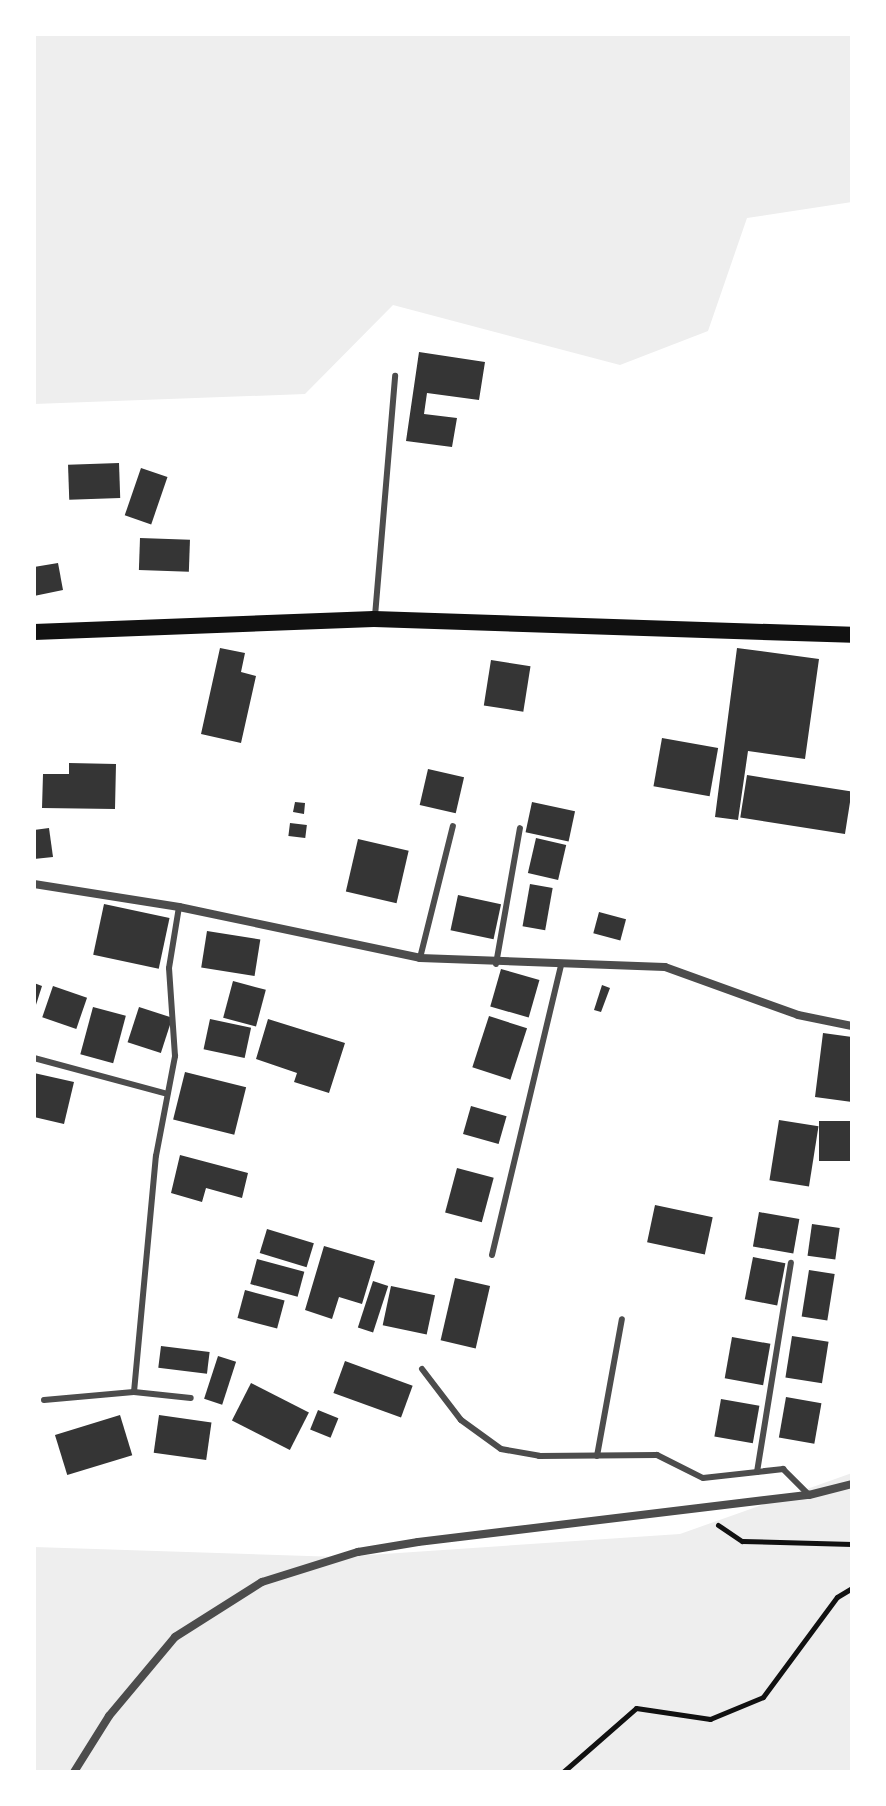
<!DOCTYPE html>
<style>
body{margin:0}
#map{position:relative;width:886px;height:1806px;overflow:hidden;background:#fff;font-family:"Public Sans",sans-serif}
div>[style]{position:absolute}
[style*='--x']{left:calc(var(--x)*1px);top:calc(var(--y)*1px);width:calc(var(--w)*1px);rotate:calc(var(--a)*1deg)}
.green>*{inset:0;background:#eee}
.building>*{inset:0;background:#353535;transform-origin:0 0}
.path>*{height:5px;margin:-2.5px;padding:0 2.5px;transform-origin:2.5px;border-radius:2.5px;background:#111}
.service>*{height:6px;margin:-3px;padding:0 3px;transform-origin:3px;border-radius:3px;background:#4c4c4c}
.minor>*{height:8px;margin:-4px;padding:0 4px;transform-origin:4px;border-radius:4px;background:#4c4c4c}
.secondary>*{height:16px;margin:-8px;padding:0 8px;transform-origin:8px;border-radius:8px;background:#111}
span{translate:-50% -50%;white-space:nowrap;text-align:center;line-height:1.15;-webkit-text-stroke:7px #fff;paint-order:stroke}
.frame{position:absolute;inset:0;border:36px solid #fff;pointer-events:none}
</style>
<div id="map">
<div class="green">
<i style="clip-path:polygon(34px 34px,852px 34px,852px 202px,747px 218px,708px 331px,620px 365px,393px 305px,305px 394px,34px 404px)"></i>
<i style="clip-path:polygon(852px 1473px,852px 1772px,34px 1772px,34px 1547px,339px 1557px,680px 1534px)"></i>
</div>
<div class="building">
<i style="clip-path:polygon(419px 352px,485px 362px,479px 400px,427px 393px,424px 414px,457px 418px,452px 447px,406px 441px)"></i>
<i style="left:119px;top:463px;width:35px;height:51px;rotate:88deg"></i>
<i style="left:141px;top:468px;width:28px;height:50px;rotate:19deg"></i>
<i style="left:140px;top:538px;width:50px;height:32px;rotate:2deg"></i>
<i style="clip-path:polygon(58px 563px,63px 590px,34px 596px,34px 567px)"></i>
<i style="clip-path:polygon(220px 648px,245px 653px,241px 672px,256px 676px,241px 743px,201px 734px)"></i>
<i style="clip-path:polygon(737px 648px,819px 659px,805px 759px,748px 751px,738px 820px,715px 817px)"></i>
<i style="left:491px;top:660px;width:40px;height:46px;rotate:9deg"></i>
<i style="left:662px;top:738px;width:57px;height:49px;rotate:10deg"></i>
<i style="clip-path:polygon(69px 763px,116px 764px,115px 809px,42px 808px,43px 774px,69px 774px)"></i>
<i style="left:428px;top:769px;width:37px;height:37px;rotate:13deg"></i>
<i style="left:747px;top:775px;width:106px;height:43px;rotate:9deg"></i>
<i style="clip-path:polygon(295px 802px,305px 803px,304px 814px,293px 812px)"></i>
<i style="left:532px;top:802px;width:44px;height:31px;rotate:12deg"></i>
<i style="left:290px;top:823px;width:17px;height:13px;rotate:7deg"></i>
<i style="clip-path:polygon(49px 828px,53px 857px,34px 859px,34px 830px)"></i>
<i style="left:536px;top:838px;width:31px;height:36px;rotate:13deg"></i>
<i style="left:358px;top:839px;width:52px;height:54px;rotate:13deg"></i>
<i style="left:530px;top:884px;width:23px;height:43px;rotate:10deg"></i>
<i style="left:458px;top:895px;width:44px;height:36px;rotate:12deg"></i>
<i style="left:104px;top:904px;width:67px;height:52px;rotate:12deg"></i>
<i style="left:599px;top:912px;width:28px;height:22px;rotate:15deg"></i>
<i style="left:207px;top:931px;width:54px;height:37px;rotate:9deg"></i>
<i style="left:501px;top:969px;width:40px;height:39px;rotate:16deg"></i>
<i style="left:233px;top:981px;width:34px;height:38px;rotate:15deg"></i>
<i style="clip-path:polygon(34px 983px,42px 986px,35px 1008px,34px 1008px)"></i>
<i style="clip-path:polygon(602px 985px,610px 988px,601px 1012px,594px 1010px)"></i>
<i style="left:53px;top:986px;width:36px;height:33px;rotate:19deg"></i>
<i style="left:93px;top:1007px;width:34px;height:49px;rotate:15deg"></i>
<i style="left:139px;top:1007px;width:35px;height:37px;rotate:18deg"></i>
<i style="left:489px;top:1016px;width:40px;height:54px;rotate:18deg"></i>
<i style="left:210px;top:1019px;width:42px;height:31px;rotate:12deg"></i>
<i style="clip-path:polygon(268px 1019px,345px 1043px,329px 1093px,294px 1082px,297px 1073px,256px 1059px)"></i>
<i style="clip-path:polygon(823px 1033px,852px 1037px,852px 1102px,815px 1097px)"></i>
<i style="left:185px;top:1072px;width:63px;height:49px;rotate:14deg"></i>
<i style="clip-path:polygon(34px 1073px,74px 1082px,64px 1124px,34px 1117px)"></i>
<i style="left:471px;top:1106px;width:37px;height:29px;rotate:16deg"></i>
<i style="left:779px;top:1120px;width:40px;height:61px;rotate:9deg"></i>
<i style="left:852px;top:1121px;width:40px;height:33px;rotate:90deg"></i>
<i style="clip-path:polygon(180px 1155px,248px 1173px,242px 1198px,206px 1188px,202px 1202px,171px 1193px)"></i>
<i style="left:457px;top:1168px;width:38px;height:46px;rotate:15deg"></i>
<i style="left:655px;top:1205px;width:59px;height:38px;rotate:12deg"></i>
<i style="left:759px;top:1212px;width:41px;height:35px;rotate:10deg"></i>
<i style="left:812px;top:1224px;width:28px;height:32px;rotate:8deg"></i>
<i style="left:267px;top:1229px;width:49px;height:25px;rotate:17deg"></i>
<i style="clip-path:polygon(324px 1246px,375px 1261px,362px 1304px,339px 1297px,332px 1319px,305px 1310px)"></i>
<i style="left:753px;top:1257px;width:33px;height:43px;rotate:11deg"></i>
<i style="left:257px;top:1259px;width:49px;height:26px;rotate:15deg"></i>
<i style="left:809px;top:1270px;width:26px;height:47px;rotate:9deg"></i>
<i style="left:455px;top:1278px;width:36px;height:64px;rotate:13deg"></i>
<i style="left:373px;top:1281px;width:16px;height:49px;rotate:18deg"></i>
<i style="left:391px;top:1286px;width:45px;height:40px;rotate:12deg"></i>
<i style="left:245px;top:1290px;width:41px;height:29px;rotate:15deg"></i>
<i style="left:792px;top:1336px;width:37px;height:42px;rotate:9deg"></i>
<i style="left:732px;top:1337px;width:39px;height:42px;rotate:10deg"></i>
<i style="left:161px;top:1346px;width:49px;height:22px;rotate:7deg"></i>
<i style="left:218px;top:1356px;width:19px;height:45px;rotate:18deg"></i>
<i style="left:345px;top:1361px;width:72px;height:34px;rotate:20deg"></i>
<i style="left:251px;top:1383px;width:65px;height:42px;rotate:27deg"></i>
<i style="left:786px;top:1397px;width:36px;height:41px;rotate:10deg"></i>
<i style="left:721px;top:1399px;width:39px;height:38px;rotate:10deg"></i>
<i style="left:318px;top:1410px;width:22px;height:21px;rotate:22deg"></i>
<i style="left:120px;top:1415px;width:42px;height:68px;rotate:73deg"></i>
<i style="left:159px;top:1415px;width:53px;height:38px;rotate:8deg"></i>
</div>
<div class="path">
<i style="--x:718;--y:1525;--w:29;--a:34"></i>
<i style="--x:742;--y:1541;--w:110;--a:1.6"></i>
<i style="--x:563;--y:1772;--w:97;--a:-41.2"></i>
<i style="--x:636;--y:1708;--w:75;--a:8.5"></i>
<i style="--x:710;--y:1719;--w:57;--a:-22.5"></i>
<i style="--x:763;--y:1697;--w:124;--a:-53.5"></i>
<i style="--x:837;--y:1597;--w:17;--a:-31"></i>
</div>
<div class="service">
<i style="--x:375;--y:616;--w:241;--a:-85.2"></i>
<i style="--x:420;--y:958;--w:136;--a:-76"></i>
<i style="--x:496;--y:964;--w:138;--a:-80"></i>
<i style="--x:34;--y:1058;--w:138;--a:15.1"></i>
<i style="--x:492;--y:1255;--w:297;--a:-76.6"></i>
<i style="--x:422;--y:1369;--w:64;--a:52.6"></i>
<i style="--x:461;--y:1420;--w:49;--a:35.9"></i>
<i style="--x:501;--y:1449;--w:39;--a:10"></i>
<i style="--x:539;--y:1456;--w:118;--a:-0.5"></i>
<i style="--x:657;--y:1455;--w:51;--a:26.6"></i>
<i style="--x:703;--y:1478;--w:81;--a:-6.4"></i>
<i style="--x:783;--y:1469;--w:37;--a:45"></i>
<i style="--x:134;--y:1392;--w:57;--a:6"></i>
<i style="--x:44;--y:1400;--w:90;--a:-5.1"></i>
<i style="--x:134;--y:1392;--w:237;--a:-84.7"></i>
<i style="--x:156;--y:1156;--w:102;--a:-79.2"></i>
<i style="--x:175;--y:1056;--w:88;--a:-93.9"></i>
<i style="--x:169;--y:968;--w:62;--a:-80.7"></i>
<i style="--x:597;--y:1456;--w:139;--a:-79.7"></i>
<i style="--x:757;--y:1472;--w:212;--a:-80.8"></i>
</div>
<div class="minor">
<i style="--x:34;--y:884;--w:147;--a:9"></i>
<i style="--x:179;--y:907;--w:246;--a:11.9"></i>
<i style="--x:420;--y:958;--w:245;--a:2.1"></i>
<i style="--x:665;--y:967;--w:141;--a:19.8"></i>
<i style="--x:798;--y:1015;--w:55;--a:11.5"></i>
<i style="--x:74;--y:1772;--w:66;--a:-58"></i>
<i style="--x:109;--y:1716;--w:103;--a:-50.1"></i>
<i style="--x:175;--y:1637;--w:103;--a:-32.3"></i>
<i style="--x:262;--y:1582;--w:101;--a:-17.4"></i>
<i style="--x:358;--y:1552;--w:61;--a:-9.5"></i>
<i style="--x:418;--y:1542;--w:394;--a:-6.9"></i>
<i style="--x:809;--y:1495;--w:44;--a:-14.3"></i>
</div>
<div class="secondary">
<i style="--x:34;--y:632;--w:340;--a:-2.2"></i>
<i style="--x:374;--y:619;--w:478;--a:1.9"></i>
</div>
<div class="frame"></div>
</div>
